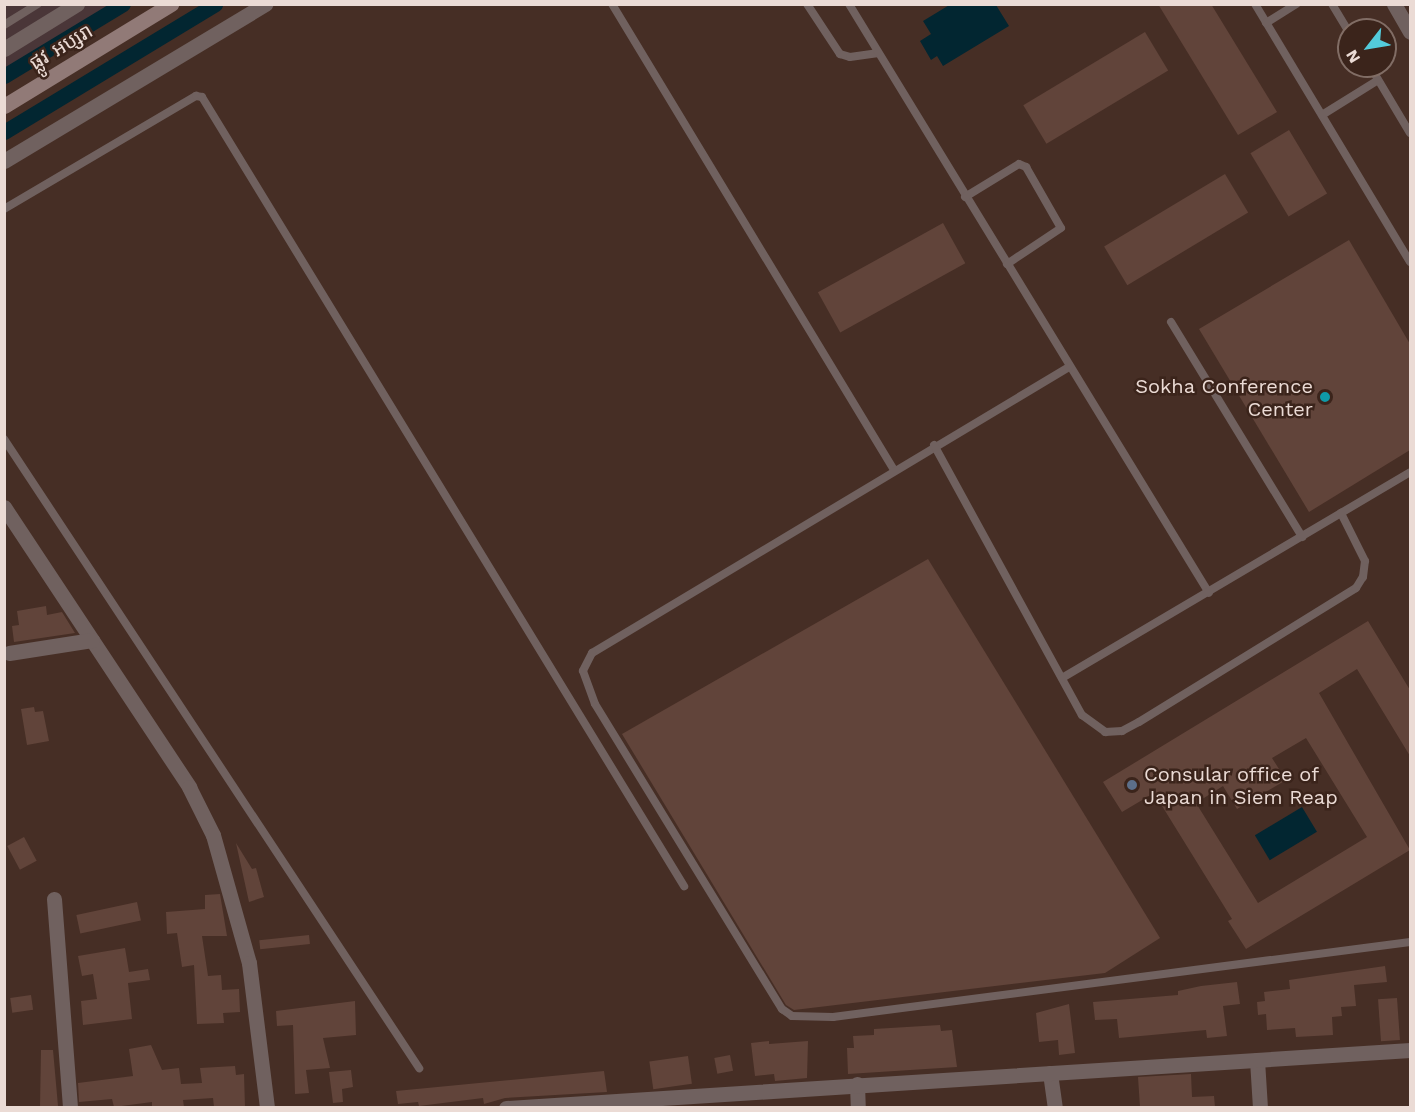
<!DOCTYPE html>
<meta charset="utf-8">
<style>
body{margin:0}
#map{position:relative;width:1415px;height:1112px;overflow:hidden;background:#462e25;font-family:"Work Sans","Noto Sans Khmer",sans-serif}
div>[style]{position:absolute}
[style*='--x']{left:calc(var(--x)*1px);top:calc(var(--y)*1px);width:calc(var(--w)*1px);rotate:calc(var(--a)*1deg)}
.commercial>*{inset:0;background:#4a3638}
.water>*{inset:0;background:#022631;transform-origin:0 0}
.canal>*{height:15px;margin:-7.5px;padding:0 7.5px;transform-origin:7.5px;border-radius:7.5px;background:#022631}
.building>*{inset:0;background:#61443a;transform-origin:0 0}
.lane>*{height:8px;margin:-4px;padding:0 4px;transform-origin:4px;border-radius:4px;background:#70615f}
.street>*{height:15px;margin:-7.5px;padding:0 7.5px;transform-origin:7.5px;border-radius:7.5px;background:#70615f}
.secondary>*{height:15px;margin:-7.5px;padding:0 7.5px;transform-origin:7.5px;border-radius:7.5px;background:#917a77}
.dots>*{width:16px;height:16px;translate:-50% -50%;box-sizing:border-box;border:3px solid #3b241b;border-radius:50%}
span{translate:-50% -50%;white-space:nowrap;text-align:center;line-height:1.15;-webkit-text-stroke:5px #3b241b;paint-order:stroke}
.street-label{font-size:20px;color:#ebdbd5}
.poi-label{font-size:20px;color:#ebdbd5}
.right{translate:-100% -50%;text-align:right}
.left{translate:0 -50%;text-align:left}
.frame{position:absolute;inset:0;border:6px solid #ebdbd5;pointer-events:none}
.north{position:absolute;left:1337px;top:18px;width:60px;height:60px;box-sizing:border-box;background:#3b241b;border:2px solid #816d65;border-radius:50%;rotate:239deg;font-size:16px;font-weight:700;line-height:24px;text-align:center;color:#ebdbd5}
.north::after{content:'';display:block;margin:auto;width:21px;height:27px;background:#53cbdb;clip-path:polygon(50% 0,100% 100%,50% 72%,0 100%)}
</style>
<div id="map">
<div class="commercial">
<i style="clip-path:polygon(5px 5px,117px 5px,5px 72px)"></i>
</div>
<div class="water">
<i style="clip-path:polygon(951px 4px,996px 5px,1009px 26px,943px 66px,937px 56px,931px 60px,920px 41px,931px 34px,923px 21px)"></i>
<i style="left:1302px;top:807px;width:29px;height:55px;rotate:59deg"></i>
</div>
<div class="canal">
<i style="--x:4;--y:76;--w:139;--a:-31.2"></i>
<i style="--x:4;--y:132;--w:247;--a:-31.2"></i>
</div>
<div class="building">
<i style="clip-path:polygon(1158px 4px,1211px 4px,1277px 112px,1238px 135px)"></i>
<i style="left:1145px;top:32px;width:45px;height:142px;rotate:59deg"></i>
<i style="left:1289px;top:130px;width:74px;height:45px;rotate:59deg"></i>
<i style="left:1225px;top:174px;width:45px;height:141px;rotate:59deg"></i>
<i style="left:943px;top:223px;width:46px;height:143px;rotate:61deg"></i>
<i style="clip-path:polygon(1349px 240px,1410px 344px,1410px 450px,1309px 512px,1199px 329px)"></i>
<i style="clip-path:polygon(928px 559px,1160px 938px,1105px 973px,794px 1010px,786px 1005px,622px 734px)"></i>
<i style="clip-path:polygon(46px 606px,47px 615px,62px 612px,75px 633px,14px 642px,12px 626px,19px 625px,17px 611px)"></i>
<i style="clip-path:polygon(evenodd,1368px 621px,1410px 690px,1410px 756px,1357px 669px,1319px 693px,1410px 850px,1246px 949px,1228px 921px,1232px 919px,1154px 793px,1122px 812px,1103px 782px,1368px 621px,1306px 738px,1367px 837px,1258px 903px,1196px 803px,1223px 786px,1237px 809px,1286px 780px,1272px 758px,1306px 738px)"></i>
<i style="clip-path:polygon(34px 707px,35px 712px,43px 711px,49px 741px,27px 745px,21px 709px)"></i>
<i style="left:24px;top:837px;width:27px;height:19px;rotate:62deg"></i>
<i style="clip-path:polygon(236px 843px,252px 869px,256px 868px,264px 897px,249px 902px)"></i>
<i style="clip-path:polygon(220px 894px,227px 936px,202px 936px,208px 976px,221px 975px,222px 990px,239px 989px,240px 1012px,223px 1013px,224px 1023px,197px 1024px,194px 965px,182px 967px,177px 933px,167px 934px,166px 912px,205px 909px,205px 895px)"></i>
<i style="left:137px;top:902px;width:19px;height:62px;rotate:78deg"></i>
<i style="left:309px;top:935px;width:9px;height:50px;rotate:84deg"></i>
<i style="clip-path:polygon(125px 948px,129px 972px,148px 969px,150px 980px,128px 983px,132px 1019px,83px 1025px,81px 1001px,97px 999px,93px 974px,82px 976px,78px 956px)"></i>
<i style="clip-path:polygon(1385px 966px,1387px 982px,1354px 985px,1356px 1006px,1341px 1007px,1342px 1016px,1332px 1017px,1333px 1035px,1296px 1037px,1295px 1028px,1267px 1030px,1266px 1014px,1258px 1015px,1257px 1002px,1265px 1001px,1264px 992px,1290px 989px,1289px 980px)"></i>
<i style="clip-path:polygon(1237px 982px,1240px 1004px,1223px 1006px,1227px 1036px,1207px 1038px,1206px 1030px,1119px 1038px,1117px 1019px,1095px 1020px,1093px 1002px,1178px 995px,1178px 991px,1201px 986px)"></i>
<i style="left:31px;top:995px;width:15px;height:21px;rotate:82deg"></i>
<i style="left:1397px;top:998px;width:42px;height:19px;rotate:86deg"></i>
<i style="clip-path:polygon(355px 1001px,356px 1035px,323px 1038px,330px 1068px,306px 1070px,309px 1093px,295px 1094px,293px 1025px,277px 1026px,276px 1011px)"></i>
<i style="clip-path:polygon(1069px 1004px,1075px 1053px,1059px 1055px,1058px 1040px,1039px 1042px,1036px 1013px)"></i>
<i style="clip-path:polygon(940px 1025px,941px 1031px,952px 1030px,957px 1067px,848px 1074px,847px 1048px,854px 1048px,853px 1036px,874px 1035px,874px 1029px)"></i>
<i style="clip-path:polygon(769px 1041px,769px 1044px,808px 1041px,807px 1078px,775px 1081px,774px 1074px,755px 1076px,751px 1043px)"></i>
<i style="clip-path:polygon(151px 1045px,162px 1070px,179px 1068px,181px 1084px,202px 1083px,200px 1068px,235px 1066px,236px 1075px,244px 1074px,245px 1107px,214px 1107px,213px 1098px,183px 1100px,184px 1107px,152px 1107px,152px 1102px,114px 1107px,112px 1099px,79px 1102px,78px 1083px,133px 1076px,129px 1049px)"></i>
<i style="clip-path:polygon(41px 1050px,53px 1050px,58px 1106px,40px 1107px)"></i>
<i style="left:730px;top:1055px;width:16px;height:16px;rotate:79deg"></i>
<i style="left:688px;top:1056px;width:28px;height:39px;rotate:82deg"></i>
<i style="clip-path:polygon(351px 1070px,353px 1087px,342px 1089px,343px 1102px,333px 1103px,329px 1072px)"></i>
<i style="clip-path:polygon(604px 1071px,607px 1092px,505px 1098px,484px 1104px,483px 1098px,419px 1106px,418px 1102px,398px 1104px,396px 1091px)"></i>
<i style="clip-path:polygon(1191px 1074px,1192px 1097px,1214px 1096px,1215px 1107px,1140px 1107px,1138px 1077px)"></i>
</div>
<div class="lane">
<i style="--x:612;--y:4;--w:545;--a:58.82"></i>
<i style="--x:807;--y:4;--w:60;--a:56.6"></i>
<i style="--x:840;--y:54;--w:10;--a:17"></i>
<i style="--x:850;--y:57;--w:27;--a:-8"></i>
<i style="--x:849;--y:4;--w:690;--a:58.57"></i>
<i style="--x:1255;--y:4;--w:301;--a:59"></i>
<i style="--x:1332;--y:4;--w:33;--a:59"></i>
<i style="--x:1266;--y:23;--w:36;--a:-32"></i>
<i style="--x:4;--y:25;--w:40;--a:-32"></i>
<i style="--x:1370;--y:66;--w:78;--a:59.2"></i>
<i style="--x:1322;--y:115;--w:66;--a:-32"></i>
<i style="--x:965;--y:197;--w:63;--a:-31.4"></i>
<i style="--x:1019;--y:164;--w:8;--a:23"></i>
<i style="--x:1026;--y:167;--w:70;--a:60.2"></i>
<i style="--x:1061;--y:228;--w:65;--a:146.3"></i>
<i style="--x:4;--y:209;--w:223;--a:-30.5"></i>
<i style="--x:196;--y:96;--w:6;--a:9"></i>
<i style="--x:202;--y:97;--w:925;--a:58.58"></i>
<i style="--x:1171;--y:322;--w:252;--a:58.6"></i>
<i style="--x:1069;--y:367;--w:556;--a:149.05"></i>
<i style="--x:592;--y:653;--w:20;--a:117"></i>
<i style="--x:583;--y:671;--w:35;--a:70"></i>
<i style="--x:595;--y:704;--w:358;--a:58.5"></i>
<i style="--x:782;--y:1009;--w:12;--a:35"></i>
<i style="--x:792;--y:1016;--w:41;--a:1.4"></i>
<i style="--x:833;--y:1017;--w:582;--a:-7.41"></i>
<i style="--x:4;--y:439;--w:754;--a:56.58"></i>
<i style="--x:934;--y:445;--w:308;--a:61.3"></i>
<i style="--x:1082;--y:715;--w:29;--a:36"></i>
<i style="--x:1105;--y:732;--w:17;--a:-3"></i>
<i style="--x:1122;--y:731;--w:19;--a:-28"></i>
<i style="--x:1139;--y:722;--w:255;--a:-31.7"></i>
<i style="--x:1356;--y:588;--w:13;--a:-58"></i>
<i style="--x:1363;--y:577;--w:16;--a:-83"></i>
<i style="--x:1365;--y:561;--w:54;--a:-116.6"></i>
<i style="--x:1062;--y:678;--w:404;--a:-30.6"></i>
</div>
<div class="street">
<i style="--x:1394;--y:4;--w:32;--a:60"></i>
<i style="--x:4;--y:49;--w:86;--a:-31.7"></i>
<i style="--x:4;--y:161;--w:305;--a:-31"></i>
<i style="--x:4;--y:507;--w:336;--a:56.5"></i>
<i style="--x:189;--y:787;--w:54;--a:63.4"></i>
<i style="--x:213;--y:835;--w:133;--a:74.3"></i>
<i style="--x:249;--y:963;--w:146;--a:82.9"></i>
<i style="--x:9;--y:653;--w:84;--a:-8.9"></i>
<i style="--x:54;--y:899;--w:210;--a:85.6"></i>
<i style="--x:1257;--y:1060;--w:48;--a:86.4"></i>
<i style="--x:1050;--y:1073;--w:35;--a:82"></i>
<i style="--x:857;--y:1084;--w:24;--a:88"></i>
<i style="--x:506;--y:1108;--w:906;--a:-3.67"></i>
</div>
<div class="secondary">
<i style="--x:4;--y:106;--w:196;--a:-31.4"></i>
</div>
<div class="dots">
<i style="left:1325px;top:397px;background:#0f9aa8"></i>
<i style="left:1132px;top:785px;background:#5c6f8a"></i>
</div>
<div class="street-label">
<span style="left:61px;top:47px;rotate:-31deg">ផ្លូវ អប្សរា</span>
</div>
<div class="poi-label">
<span class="right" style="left:1313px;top:398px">Sokha Conference<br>Center</span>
<span class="left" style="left:1144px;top:786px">Consular office of<br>Japan in Siem Reap</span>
</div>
<div class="frame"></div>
<div class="north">N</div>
</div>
